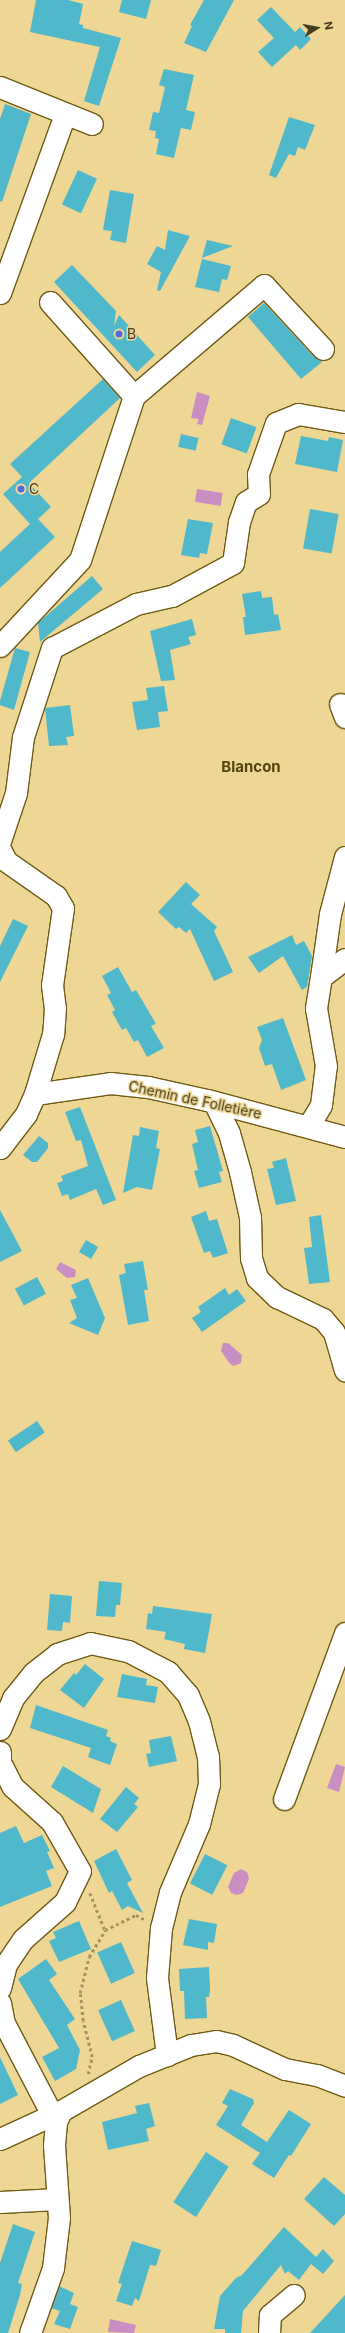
<!DOCTYPE html>
<meta charset="utf-8">
<style>
body{margin:0}
#map{position:relative;width:345px;height:2333px;overflow:hidden;background:#eed694;font-family:Inter,sans-serif}
div>[style]{position:absolute}
[style*='--x']{left:calc(var(--x)*1px);top:calc(var(--y)*1px);width:calc(var(--w)*1px);rotate:calc(var(--a)*1deg)}
.water>*{inset:0;background:#c98ec2;transform-origin:0 0}
.building>*{inset:0;background:#4fb8ca;transform-origin:0 0}
.path>*{height:2.5px;margin-top:-1.25px;transform-origin:0;background:repeating-linear-gradient(90deg,#a49361 0 3px,transparent 0 6px)}
.roads{filter:drop-shadow(1px 0 #705a15) drop-shadow(-1px 0 #705a15) drop-shadow(0 1px #705a15) drop-shadow(0 -1px #705a15)}
.minor>*{height:21px;margin:-10.5px;padding:0 10.5px;transform-origin:10.5px;border-radius:10.5px;background:#fff}
.dots>*{width:11px;height:11px;translate:-50% -50%;box-sizing:border-box;border:2px solid #eed694;border-radius:50%}
span{translate:-50% -50%;white-space:nowrap;text-align:center;line-height:1.15;-webkit-text-stroke:3px #eed694;paint-order:stroke}
.poi-label{font-size:14px;color:#453c20}
.left{translate:0 -50%;text-align:left}
.street-label{font-size:14px;color:#453c20}
.neighbourhood-label{font-size:15px;color:#544310;font-weight:700}
.north{position:absolute;left:297px;top:8px;width:40px;height:40px;-webkit-text-stroke:3px #eed694;paint-order:stroke;rotate:79deg;font-size:11px;font-weight:700;line-height:16px;text-align:center;color:#453c20}
.north::after{content:'';display:block;margin:auto;width:14px;height:18px;background:#453c20;clip-path:polygon(50% 0,100% 100%,50% 72%,0 100%)}
</style>
<div id="map">
<div class="water">
<i style="clip-path:polygon(197px 392px,210px 396px,202px 425px,197px 424px,199px 419px,191px 418px)"></i>
<i style="left:197px;top:489px;width:26px;height:13px;rotate:9deg"></i>
<i style="clip-path:polygon(60px 1262px,76px 1270px,75px 1277px,67px 1278px,56px 1269px)"></i>
<i style="clip-path:polygon(223px 1343px,228px 1343px,242px 1355px,241px 1363px,234px 1366px,230px 1364px,221px 1351px)"></i>
<i style="clip-path:polygon(336px 1764px,345px 1767px,339px 1792px,327px 1788px)"></i>
<i style="clip-path:polygon(241px 1869px,247px 1872px,249px 1879px,243px 1893px,237px 1895px,231px 1893px,228px 1887px,234px 1873px)"></i>
<i style="clip-path:polygon(110px 2319px,136px 2325px,134px 2333px,108px 2332px)"></i>
</div>
<div class="building">
<i style="clip-path:polygon(36px 0,68px 0,83px 4px,79px 24px,83px 25px,83px 28px,121px 38px,99px 106px,84px 101px,100px 47px,30px 32px)"></i>
<i style="clip-path:polygon(122px 0,151px 0,146px 19px,119px 12px)"></i>
<i style="clip-path:polygon(204px 0,234px 0,206px 52px,184px 43px,192px 26px,190px 25px)"></i>
<i style="clip-path:polygon(271px 7px,295px 32px,300px 27px,311px 39px,300px 50px,296px 45px,272px 67px,258px 52px,274px 38px,257px 20px)"></i>
<i style="clip-path:polygon(164px 69px,194px 75px,186px 110px,195px 112px,191px 130px,181px 128px,174px 158px,156px 154px,159px 139px,155px 138px,156px 131px,149px 130px,153px 112px,159px 113px,165px 87px,159px 85px)"></i>
<i style="clip-path:polygon(5px 104px,31px 114px,2px 202px,0 201px,0 119px)"></i>
<i style="clip-path:polygon(289px 117px,315px 125px,305px 150px,298px 147px,295px 156px,289px 154px,276px 178px,269px 175px)"></i>
<i style="left:78px;top:170px;width:21px;height:38px;rotate:25deg"></i>
<i style="clip-path:polygon(110px 190px,134px 194px,126px 243px,110px 240px,112px 231px,103px 230px)"></i>
<i style="clip-path:polygon(168px 230px,190px 236px,160px 291px,157px 290px,161px 272px,147px 264px,157px 246px,165px 250px)"></i>
<i style="clip-path:polygon(207px 240px,233px 246px,202px 258px)"></i>
<i style="clip-path:polygon(202px 259px,231px 266px,227px 280px,222px 279px,219px 292px,195px 287px)"></i>
<i style="clip-path:polygon(72px 265px,116px 311px,114px 326px,119px 315px,155px 355px,137px 372px,54px 282px)"></i>
<i style="clip-path:polygon(264px 303px,314px 357px,322px 362px,301px 379px,248px 317px)"></i>
<i style="clip-path:polygon(103px 379px,120px 398px,29px 483px,51px 507px,38px 519px,55px 537px,0 588px,0 552px,30px 524px,3px 494px,22px 477px,10px 464px)"></i>
<i style="left:231px;top:418px;width:27px;height:28px;rotate:20deg"></i>
<i style="left:181px;top:434px;width:18px;height:13px;rotate:13deg"></i>
<i style="clip-path:polygon(301px 436px,328px 441px,329px 437px,343px 440px,337px 472px,295px 464px)"></i>
<i style="left:310px;top:509px;width:29px;height:40px;rotate:10deg"></i>
<i style="clip-path:polygon(188px 519px,213px 523px,207px 554px,200px 553px,199px 558px,181px 555px)"></i>
<i style="clip-path:polygon(92px 576px,103px 589px,40px 642px,38px 623px)"></i>
<i style="clip-path:polygon(261px 591px,262px 598px,272px 597px,274px 615px,278px 614px,281px 630px,245px 635px,243px 617px,246px 617px,242px 594px)"></i>
<i style="clip-path:polygon(192px 619px,196px 635px,188px 637px,191px 644px,170px 650px,175px 680px,161px 681px,150px 631px)"></i>
<i style="clip-path:polygon(15px 648px,30px 652px,14px 710px,0 705px,0 701px)"></i>
<i style="clip-path:polygon(164px 686px,168px 711px,158px 712px,160px 727px,137px 730px,132px 702px,148px 700px,146px 688px)"></i>
<i style="clip-path:polygon(70px 705px,74px 736px,66px 737px,68px 745px,49px 746px,45px 708px)"></i>
<i style="clip-path:polygon(186px 882px,200px 895px,191px 904px,217px 927px,214px 931px,233px 972px,214px 981px,190px 929px,186px 933px,179px 927px,176px 929px,158px 912px)"></i>
<i style="clip-path:polygon(13px 919px,28px 926px,0 982px,0 946px)"></i>
<i style="clip-path:polygon(292px 935px,296px 945px,304px 941px,312px 956px,307px 987px,302px 990px,283px 956px,259px 973px,248px 957px)"></i>
<i style="clip-path:polygon(118px 967px,132px 992px,136px 990px,145px 1005px,156px 1024px,151px 1026px,164px 1048px,147px 1057px,138px 1040px,134px 1042px,126px 1028px,122px 1030px,112px 1012px,115px 1010px,107px 995px,111px 993px,102px 976px)"></i>
<i style="clip-path:polygon(283px 1018px,306px 1080px,281px 1090px,272px 1064px,265px 1066px,259px 1048px,262px 1040px,257px 1027px)"></i>
<i style="clip-path:polygon(80px 1107px,116px 1200px,103px 1205px,96px 1189px,70px 1200px,68px 1194px,62px 1196px,57px 1183px,63px 1181px,61px 1176px,88px 1166px,81px 1140px,76px 1141px,65px 1112px)"></i>
<i style="clip-path:polygon(210px 1126px,223px 1171px,219px 1172px,222px 1182px,199px 1188px,194px 1171px,198px 1170px,192px 1144px,198px 1142px,195px 1130px)"></i>
<i style="clip-path:polygon(140px 1127px,159px 1131px,156px 1148px,160px 1149px,152px 1190px,137px 1187px,123px 1193px,133px 1135px,139px 1136px)"></i>
<i style="clip-path:polygon(39px 1136px,48px 1143px,48px 1148px,37px 1162px,32px 1162px,23px 1155px)"></i>
<i style="clip-path:polygon(286px 1158px,296px 1201px,276px 1205px,267px 1169px,274px 1168px,272px 1162px)"></i>
<i style="clip-path:polygon(0 1210px,22px 1251px,0 1262px)"></i>
<i style="clip-path:polygon(206px 1211px,209px 1221px,217px 1219px,228px 1253px,213px 1258px,210px 1251px,204px 1253px,191px 1217px)"></i>
<i style="clip-path:polygon(321px 1215px,330px 1282px,309px 1284px,304px 1248px,312px 1247px,309px 1217px)"></i>
<i style="left:86px;top:1240px;width:14px;height:14px;rotate:30deg"></i>
<i style="clip-path:polygon(143px 1261px,148px 1290px,144px 1290px,149px 1321px,128px 1325px,119px 1275px,126px 1273px,124px 1264px)"></i>
<i style="left:37px;top:1277px;width:19px;height:25px;rotate:62deg"></i>
<i style="clip-path:polygon(88px 1278px,105px 1318px,98px 1335px,69px 1323px,77px 1318px,70px 1300px,77px 1298px,71px 1285px)"></i>
<i style="clip-path:polygon(225px 1288px,229px 1295px,237px 1289px,246px 1301px,202px 1332px,192px 1318px,201px 1312px,198px 1307px)"></i>
<i style="left:37px;top:1421px;width:14px;height:35px;rotate:56deg"></i>
<i style="clip-path:polygon(99px 1581px,122px 1583px,120px 1605px,116px 1605px,115px 1617px,96px 1616px)"></i>
<i style="clip-path:polygon(50px 1594px,72px 1596px,70px 1623px,63px 1622px,62px 1631px,47px 1630px)"></i>
<i style="clip-path:polygon(153px 1606px,212px 1614px,205px 1653px,184px 1649px,185px 1644px,164px 1639px,166px 1632px,146px 1629px,148px 1613px,152px 1614px)"></i>
<i style="clip-path:polygon(85px 1664px,104px 1679px,84px 1708px,60px 1690px,74px 1673px,76px 1675px)"></i>
<i style="clip-path:polygon(122px 1674px,147px 1679px,146px 1685px,158px 1687px,155px 1703px,117px 1697px)"></i>
<i style="clip-path:polygon(36px 1705px,108px 1730px,106px 1736px,111px 1738px,110px 1741px,117px 1744px,110px 1765px,88px 1757px,91px 1748px,30px 1728px)"></i>
<i style="clip-path:polygon(171px 1736px,177px 1761px,149px 1767px,146px 1754px,151px 1753px,149px 1740px)"></i>
<i style="clip-path:polygon(63px 1766px,101px 1789px,93px 1813px,51px 1787px)"></i>
<i style="clip-path:polygon(126px 1787px,139px 1798px,134px 1804px,138px 1807px,117px 1832px,100px 1819px)"></i>
<i style="clip-path:polygon(16px 1826px,24px 1843px,42px 1835px,50px 1851px,47px 1852px,54px 1868px,46px 1871px,52px 1886px,0 1907px,0 1833px)"></i>
<i style="clip-path:polygon(116px 1849px,132px 1880px,127px 1883px,143px 1913px,128px 1906px,122px 1910px,112px 1891px,109px 1893px,94px 1861px)"></i>
<i style="left:205px;top:1854px;width:25px;height:33px;rotate:27deg"></i>
<i style="clip-path:polygon(189px 1919px,217px 1924px,214px 1943px,208px 1942px,208px 1950px,183px 1945px)"></i>
<i style="clip-path:polygon(79px 1921px,91px 1949px,59px 1962px,49px 1941px,56px 1938px,53px 1932px)"></i>
<i style="left:121px;top:1942px;width:34px;height:26px;rotate:66deg"></i>
<i style="clip-path:polygon(46px 1959px,57px 1974px,49px 1980px,75px 2019px,67px 2025px,80px 2050px,76px 2069px,55px 2081px,42px 2057px,59px 2048px,18px 1979px)"></i>
<i style="clip-path:polygon(209px 1967px,210px 1990px,209px 1997px,206px 1997px,207px 2018px,185px 2019px,184px 1991px,180px 1991px,179px 1969px)"></i>
<i style="left:121px;top:2000px;width:34px;height:25px;rotate:66deg"></i>
<i style="clip-path:polygon(0 2057px,18px 2095px,0 2104px)"></i>
<i style="clip-path:polygon(230px 2089px,253px 2099px,254px 2103px,241px 2125px,267px 2142px,289px 2110px,311px 2124px,291px 2156px,289px 2155px,274px 2178px,252px 2164px,260px 2153px,216px 2125px,228px 2106px,222px 2103px)"></i>
<i style="clip-path:polygon(149px 2103px,155px 2126px,146px 2129px,149px 2141px,108px 2150px,102px 2122px,137px 2113px,135px 2106px)"></i>
<i style="left:206px;top:2152px;width:27px;height:60px;rotate:33deg"></i>
<i style="clip-path:polygon(324px 2177px,345px 2195px,345px 2214px,334px 2226px,304px 2199px)"></i>
<i style="clip-path:polygon(13px 2224px,35px 2232px,18px 2283px,22px 2284px,20px 2295px,8px 2333px,0 2333px,0 2263px)"></i>
<i style="clip-path:polygon(284px 2227px,316px 2257px,323px 2249px,334px 2261px,323px 2274px,311px 2264px,299px 2280px,288px 2271px,285px 2274px,281px 2265px,243px 2311px,241px 2333px,225px 2333px,225px 2329px,214px 2329px,220px 2296px,236px 2278px,242px 2275px)"></i>
<i style="clip-path:polygon(132px 2241px,161px 2250px,156px 2266px,150px 2265px,139px 2301px,135px 2298px,132px 2306px,116px 2301px,122px 2284px,118px 2283px)"></i>
<i style="clip-path:polygon(59px 2286px,74px 2293px,70px 2304px,78px 2307px,70px 2329px,54px 2324px,60px 2311px,51px 2308px)"></i>
<i style="clip-path:polygon(345px 2295px,345px 2333px,310px 2333px,323px 2319px)"></i>
</div>
<div class="path">
<i style="--x:90;--y:1893;--w:40;--a:68"></i>
<i style="--x:105;--y:1930;--w:34;--a:-26"></i>
<i style="--x:136;--y:1915;--w:9;--a:27"></i>
<i style="--x:88;--y:2074;--w:17;--a:-77"></i>
<i style="--x:92;--y:2057;--w:37;--a:-104"></i>
<i style="--x:83;--y:2021;--w:28;--a:-96"></i>
<i style="--x:80;--y:1993;--w:37;--a:-76"></i>
<i style="--x:89;--y:1957;--w:31;--a:-59"></i>
</div>
<div class="roads">
<div class="minor">
<i style="--x:0;--y:87;--w:99;--a:21.9"></i>
<i style="--x:0;--y:293;--w:190;--a:-70"></i>
<i style="--x:134;--y:396;--w:171;--a:-40.5"></i>
<i style="--x:264;--y:285;--w:87;--a:47.3"></i>
<i style="--x:0;--y:646;--w:117;--a:-47.1"></i>
<i style="--x:80;--y:560;--w:173;--a:-71.8"></i>
<i style="--x:134;--y:396;--w:126;--a:-131.8"></i>
<i style="--x:340;--y:704;--w:14;--a:69"></i>
<i style="--x:0;--y:841;--w:51;--a:-71.6"></i>
<i style="--x:16;--y:793;--w:56;--a:-82.9"></i>
<i style="--x:23;--y:737;--w:94;--a:-72"></i>
<i style="--x:52;--y:648;--w:95;--a:-27.6"></i>
<i style="--x:136;--y:604;--w:37;--a:-13"></i>
<i style="--x:172;--y:596;--w:69;--a:-28.4"></i>
<i style="--x:233;--y:563;--w:41;--a:-81.7"></i>
<i style="--x:239;--y:522;--w:21;--a:-71"></i>
<i style="--x:246;--y:502;--w:15;--a:-32"></i>
<i style="--x:259;--y:494;--w:20;--a:-93"></i>
<i style="--x:258;--y:474;--w:54;--a:-70.6"></i>
<i style="--x:276;--y:423;--w:24;--a:-22"></i>
<i style="--x:298;--y:414;--w:48;--a:9.7"></i>
<i style="--x:0;--y:849;--w:13;--a:63"></i>
<i style="--x:6;--y:861;--w:61;--a:35"></i>
<i style="--x:56;--y:896;--w:14;--a:60"></i>
<i style="--x:63;--y:908;--w:78;--a:98.1"></i>
<i style="--x:52;--y:985;--w:23;--a:83"></i>
<i style="--x:55;--y:1008;--w:26;--a:94"></i>
<i style="--x:53;--y:1034;--w:63;--a:106.7"></i>
<i style="--x:321;--y:977;--w:64;--a:-81.9"></i>
<i style="--x:330;--y:914;--w:59;--a:-75.3"></i>
<i style="--x:214;--y:1102;--w:34;--a:64"></i>
<i style="--x:229;--y:1133;--w:41;--a:74.2"></i>
<i style="--x:240;--y:1172;--w:46;--a:77.5"></i>
<i style="--x:250;--y:1217;--w:41;--a:88.6"></i>
<i style="--x:251;--y:1258;--w:21;--a:73"></i>
<i style="--x:257;--y:1278;--w:28;--a:44"></i>
<i style="--x:277;--y:1297;--w:51;--a:25.6"></i>
<i style="--x:323;--y:1319;--w:17;--a:50"></i>
<i style="--x:334;--y:1332;--w:40;--a:74"></i>
<i style="--x:309;--y:1125;--w:23;--a:-59"></i>
<i style="--x:321;--y:1105;--w:39;--a:-83"></i>
<i style="--x:326;--y:1066;--w:59;--a:-99.8"></i>
<i style="--x:316;--y:1008;--w:31;--a:-81"></i>
<i style="--x:321;--y:977;--w:30;--a:-37"></i>
<i style="--x:0;--y:1148;--w:43;--a:-52.6"></i>
<i style="--x:26;--y:1114;--w:22;--a:-66"></i>
<i style="--x:35;--y:1094;--w:76;--a:-8.3"></i>
<i style="--x:110;--y:1083;--w:38;--a:6"></i>
<i style="--x:148;--y:1087;--w:60;--a:12.4"></i>
<i style="--x:207;--y:1100;--w:143;--a:15"></i>
<i style="--x:0;--y:1729;--w:34;--a:-67"></i>
<i style="--x:13;--y:1698;--w:32;--a:-51"></i>
<i style="--x:33;--y:1673;--w:31;--a:-38"></i>
<i style="--x:57;--y:1654;--w:35;--a:-18"></i>
<i style="--x:90;--y:1643;--w:39;--a:12"></i>
<i style="--x:128;--y:1651;--w:45;--a:27.7"></i>
<i style="--x:168;--y:1672;--w:30;--a:49"></i>
<i style="--x:188;--y:1695;--w:28;--a:67"></i>
<i style="--x:199;--y:1721;--w:36;--a:76"></i>
<i style="--x:208;--y:1756;--w:28;--a:88"></i>
<i style="--x:209;--y:1784;--w:41;--a:104"></i>
<i style="--x:199;--y:1824;--w:74;--a:113.1"></i>
<i style="--x:170;--y:1892;--w:37;--a:104"></i>
<i style="--x:161;--y:1928;--w:50;--a:94.6"></i>
<i style="--x:157;--y:1978;--w:78;--a:82.6"></i>
<i style="--x:0;--y:1752;--w:10;--a:90"></i>
<i style="--x:0;--y:1762;--w:28;--a:63"></i>
<i style="--x:13;--y:1787;--w:52;--a:41.9"></i>
<i style="--x:52;--y:1822;--w:56;--a:60.3"></i>
<i style="--x:80;--y:1871;--w:34;--a:116"></i>
<i style="--x:65;--y:1902;--w:56;--a:138.6"></i>
<i style="--x:23;--y:1939;--w:30;--a:124"></i>
<i style="--x:6;--y:1964;--w:25;--a:104"></i>
<i style="--x:284;--y:1799;--w:177;--a:-69.8"></i>
<i style="--x:0;--y:2003;--w:20;--a:79"></i>
<i style="--x:4;--y:2023;--w:104;--a:62.4"></i>
<i style="--x:0;--y:2139;--w:67;--a:-24.7"></i>
<i style="--x:0;--y:2202;--w:57;--a:-3"></i>
<i style="--x:30;--y:2333;--w:69;--a:-70.5"></i>
<i style="--x:53;--y:2268;--w:50;--a:-83.2"></i>
<i style="--x:59;--y:2218;--w:73;--a:-93.9"></i>
<i style="--x:54;--y:2145;--w:23;--a:-85"></i>
<i style="--x:56;--y:2122;--w:12;--a:-66"></i>
<i style="--x:61;--y:2111;--w:90;--a:-30"></i>
<i style="--x:139;--y:2066;--w:56;--a:-22"></i>
<i style="--x:191;--y:2045;--w:25;--a:-9"></i>
<i style="--x:216;--y:2041;--w:17;--a:13"></i>
<i style="--x:233;--y:2045;--w:57;--a:24.8"></i>
<i style="--x:285;--y:2069;--w:33;--a:11"></i>
<i style="--x:317;--y:2075;--w:30;--a:21"></i>
<i style="--x:269;--y:2333;--w:18;--a:-87"></i>
<i style="--x:270;--y:2315;--w:31;--a:-40"></i>
</div>
</div>
<div class="dots">
<i style="left:119px;top:334px;background:#526be1"></i>
<i style="left:21px;top:489px;background:#526be1"></i>
</div>
<div class="poi-label">
<span class="left" style="left:127px;top:334px">B</span>
<span class="left" style="left:29px;top:489px">C</span>
</div>
<div class="street-label">
<span style="left:195px;top:1100px;rotate:12deg">Chemin de Folletière</span>
</div>
<div class="neighbourhood-label">
<span style="left:251px;top:767px">Blancon</span>
</div>
<div class="north">N</div>
</div>
